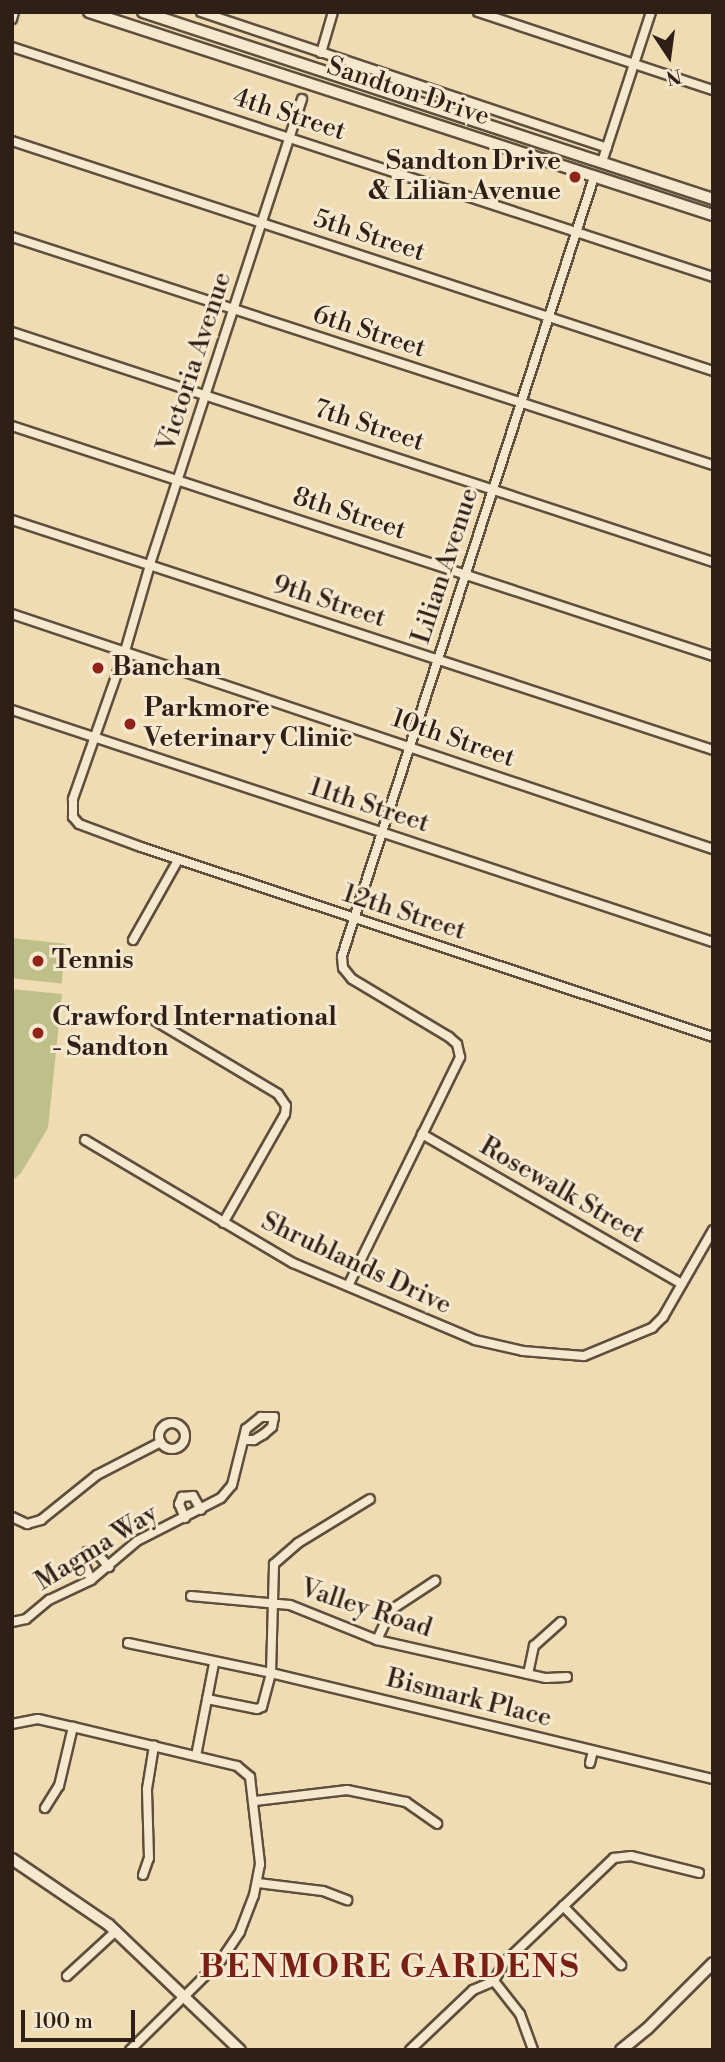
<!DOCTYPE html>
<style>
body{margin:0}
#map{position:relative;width:725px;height:2062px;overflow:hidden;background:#f0dcb3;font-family:"Libre Bodoni",serif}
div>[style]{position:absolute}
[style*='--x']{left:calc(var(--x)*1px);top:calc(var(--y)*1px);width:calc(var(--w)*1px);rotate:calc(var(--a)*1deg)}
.green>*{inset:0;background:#bebf89;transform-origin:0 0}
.roads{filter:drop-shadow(2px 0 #5f4e3d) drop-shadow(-2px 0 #5f4e3d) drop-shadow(0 2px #5f4e3d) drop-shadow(0 -2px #5f4e3d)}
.street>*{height:8px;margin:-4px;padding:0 4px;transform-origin:4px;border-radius:4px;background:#f5e8ce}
.street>.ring{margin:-4px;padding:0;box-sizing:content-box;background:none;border:8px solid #f5e8ce;border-radius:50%}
.secondary>*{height:10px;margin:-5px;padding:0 5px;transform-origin:5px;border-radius:5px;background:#f5e8ce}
.dots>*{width:19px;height:19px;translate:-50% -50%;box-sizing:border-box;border:4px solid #f5e8ce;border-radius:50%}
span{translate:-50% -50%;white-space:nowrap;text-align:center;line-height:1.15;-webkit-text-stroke:6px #f5e8ce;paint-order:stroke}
.street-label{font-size:26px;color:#2f1f16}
.poi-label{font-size:26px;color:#2f1f16;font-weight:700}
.right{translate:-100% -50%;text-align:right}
.left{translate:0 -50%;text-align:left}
.district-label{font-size:33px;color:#7a1f14;font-weight:700;letter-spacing:2px}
.frame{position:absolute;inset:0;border:14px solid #2f1f16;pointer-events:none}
.north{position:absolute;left:634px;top:21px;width:70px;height:70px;-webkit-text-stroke:5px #f5e8ce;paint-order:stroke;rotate:167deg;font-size:19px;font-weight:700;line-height:28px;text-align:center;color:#2f1f16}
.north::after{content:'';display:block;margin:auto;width:24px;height:32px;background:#2f1f16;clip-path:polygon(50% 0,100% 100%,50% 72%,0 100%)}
.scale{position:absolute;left:21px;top:2010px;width:114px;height:32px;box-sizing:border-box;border:4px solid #2f1f16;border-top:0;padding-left:9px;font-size:21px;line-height:24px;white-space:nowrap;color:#2f1f16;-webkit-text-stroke:5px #f5e8ce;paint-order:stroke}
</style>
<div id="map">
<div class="green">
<i style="left:12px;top:938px;width:54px;height:40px;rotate:6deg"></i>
<i style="clip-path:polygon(12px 989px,62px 994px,48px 1128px,21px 1173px,12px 1181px)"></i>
</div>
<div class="roads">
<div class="street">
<i style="--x:201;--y:12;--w:428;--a:18.5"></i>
<i style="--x:478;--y:12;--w:248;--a:18.4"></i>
<i style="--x:12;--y:19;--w:7;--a:-74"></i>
<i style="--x:12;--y:47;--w:738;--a:18.16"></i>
<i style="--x:321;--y:53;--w:43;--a:-73.7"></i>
<i style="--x:302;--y:99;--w:490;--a:108.1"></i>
<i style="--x:150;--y:565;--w:90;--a:106.2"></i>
<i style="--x:125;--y:651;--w:157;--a:109.4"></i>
<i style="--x:73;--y:799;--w:18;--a:90"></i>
<i style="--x:73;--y:817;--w:9;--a:49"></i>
<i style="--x:79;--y:824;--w:66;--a:20.4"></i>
<i style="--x:141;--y:847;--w:603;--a:18.37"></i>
<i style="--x:12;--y:141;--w:738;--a:18.16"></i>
<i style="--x:602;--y:162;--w:158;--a:-71.9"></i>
<i style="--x:12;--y:237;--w:737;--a:18.02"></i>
<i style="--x:12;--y:332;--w:738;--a:18.16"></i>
<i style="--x:12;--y:426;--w:738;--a:18.16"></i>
<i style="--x:12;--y:520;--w:738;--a:18.16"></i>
<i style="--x:12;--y:614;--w:739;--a:18.53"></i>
<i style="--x:12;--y:710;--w:738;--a:18.31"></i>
<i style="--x:133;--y:940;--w:92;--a:-60.6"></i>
<i style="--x:154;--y:1020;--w:144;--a:30.8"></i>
<i style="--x:278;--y:1094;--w:14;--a:56"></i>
<i style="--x:286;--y:1106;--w:8;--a:97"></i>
<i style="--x:285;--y:1114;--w:125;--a:119.6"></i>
<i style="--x:422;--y:1134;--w:300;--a:30"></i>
<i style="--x:85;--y:1140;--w:242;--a:30.6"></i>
<i style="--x:293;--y:1263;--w:198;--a:22.9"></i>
<i style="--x:475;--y:1340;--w:49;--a:12.9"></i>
<i style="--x:523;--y:1351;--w:61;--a:4.7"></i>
<i style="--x:584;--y:1356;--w:74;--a:-22.4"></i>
<i style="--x:652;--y:1328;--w:16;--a:-45"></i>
<i style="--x:663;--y:1317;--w:100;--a:-60.1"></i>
<i style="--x:348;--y:1286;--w:255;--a:-63.9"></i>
<i style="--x:460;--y:1057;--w:13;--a:-103"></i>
<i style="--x:457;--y:1044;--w:11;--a:-139"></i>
<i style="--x:449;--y:1037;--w:113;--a:-149.1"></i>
<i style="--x:352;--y:979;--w:14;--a:-129"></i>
<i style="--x:343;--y:968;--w:12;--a:-95"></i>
<i style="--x:342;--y:956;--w:819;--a:-72.07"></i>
<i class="ring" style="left:159px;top:1423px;width:18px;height:18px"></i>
<i style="--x:12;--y:1517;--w:17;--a:25"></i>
<i style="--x:27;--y:1524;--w:15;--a:-16"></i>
<i style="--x:41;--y:1520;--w:72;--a:-38.8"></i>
<i style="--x:97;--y:1475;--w:72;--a:-27.3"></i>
<i style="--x:185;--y:1518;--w:15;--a:-113"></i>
<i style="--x:179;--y:1504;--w:8;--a:-67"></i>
<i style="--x:182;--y:1497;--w:11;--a:-5"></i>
<i style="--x:193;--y:1496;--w:16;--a:60"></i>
<i style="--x:91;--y:1580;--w:21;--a:-113"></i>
<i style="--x:83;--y:1561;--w:10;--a:-66"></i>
<i style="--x:87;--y:1552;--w:9;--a:0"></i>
<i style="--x:96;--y:1552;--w:20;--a:49"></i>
<i style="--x:191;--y:1596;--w:99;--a:5.2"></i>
<i style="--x:290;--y:1605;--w:94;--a:21.9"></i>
<i style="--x:377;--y:1640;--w:173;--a:12.7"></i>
<i style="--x:546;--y:1678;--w:21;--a:-3"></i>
<i style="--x:12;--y:1622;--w:14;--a:-12"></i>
<i style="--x:26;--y:1619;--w:30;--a:-40"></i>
<i style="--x:49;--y:1600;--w:47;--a:-25.5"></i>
<i style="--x:91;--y:1580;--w:60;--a:-40.3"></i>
<i style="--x:137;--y:1541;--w:94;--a:-27.1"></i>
<i style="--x:221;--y:1498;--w:17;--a:-50"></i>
<i style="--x:232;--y:1485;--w:58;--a:-76"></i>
<i style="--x:246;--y:1429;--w:19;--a:-39"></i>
<i style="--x:261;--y:1417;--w:13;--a:0"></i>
<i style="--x:274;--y:1417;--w:10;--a:101"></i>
<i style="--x:272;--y:1427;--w:11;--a:139"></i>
<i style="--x:264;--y:1434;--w:12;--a:149"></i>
<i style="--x:254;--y:1440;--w:9;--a:180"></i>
<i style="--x:377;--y:1640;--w:33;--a:-65"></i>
<i style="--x:391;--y:1610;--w:53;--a:-33.4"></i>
<i style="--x:128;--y:1643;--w:146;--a:11.8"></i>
<i style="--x:271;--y:1673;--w:455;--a:13.5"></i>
<i style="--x:528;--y:1674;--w:29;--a:-78"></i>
<i style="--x:534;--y:1646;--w:36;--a:-42"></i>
<i style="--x:207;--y:1699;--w:51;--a:11.3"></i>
<i style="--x:257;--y:1709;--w:5;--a:-22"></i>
<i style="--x:262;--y:1707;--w:35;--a:-75"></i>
<i style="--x:271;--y:1673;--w:109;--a:-88.4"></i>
<i style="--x:274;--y:1564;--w:32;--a:-41"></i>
<i style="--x:298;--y:1543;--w:84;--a:-31.4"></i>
<i style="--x:12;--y:1724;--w:26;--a:-11"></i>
<i style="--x:38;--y:1719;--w:36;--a:13"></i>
<i style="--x:73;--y:1727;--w:169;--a:13.4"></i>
<i style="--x:237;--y:1766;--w:17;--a:40"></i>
<i style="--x:250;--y:1777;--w:88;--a:83.4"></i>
<i style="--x:260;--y:1864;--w:32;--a:101"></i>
<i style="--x:254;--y:1895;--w:40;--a:111"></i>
<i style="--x:240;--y:1932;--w:34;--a:124"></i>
<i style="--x:221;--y:1960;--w:128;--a:135.3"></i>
<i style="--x:196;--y:1756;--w:95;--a:-79"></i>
<i style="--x:590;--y:1763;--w:12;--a:-76"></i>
<i style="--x:255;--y:1801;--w:93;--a:-6.8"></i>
<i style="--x:347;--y:1790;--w:60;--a:11.5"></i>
<i style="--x:406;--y:1802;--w:38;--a:35"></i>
<i style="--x:45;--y:1808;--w:26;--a:-58"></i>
<i style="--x:59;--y:1786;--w:61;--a:-76.7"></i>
<i style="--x:143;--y:1875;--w:18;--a:-71"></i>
<i style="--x:149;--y:1858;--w:69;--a:-91.7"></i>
<i style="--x:147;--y:1789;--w:44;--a:-80.8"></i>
<i style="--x:258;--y:1883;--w:65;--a:7"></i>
<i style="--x:323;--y:1891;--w:26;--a:21"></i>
<i style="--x:563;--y:1906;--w:83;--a:45.5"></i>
<i style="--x:67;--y:1976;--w:67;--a:-42.6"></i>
<i style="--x:494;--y:1981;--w:42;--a:51.8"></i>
<i style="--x:520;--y:2014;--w:38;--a:70"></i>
<i style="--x:410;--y:2050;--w:87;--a:-43.6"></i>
<i style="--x:473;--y:1990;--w:23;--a:-23"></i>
<i style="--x:494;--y:1981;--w:21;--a:-61"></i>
<i style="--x:504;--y:1963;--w:152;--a:-43.7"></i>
<i style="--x:614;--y:1858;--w:17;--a:-7"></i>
<i style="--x:631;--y:1856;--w:70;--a:14"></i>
</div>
<div class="secondary">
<i style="--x:89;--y:12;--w:656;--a:18.02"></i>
<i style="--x:143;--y:12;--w:600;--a:18.16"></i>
<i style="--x:12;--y:1859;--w:117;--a:34.2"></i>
<i style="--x:109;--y:1925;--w:181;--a:43.7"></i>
<i style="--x:621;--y:2050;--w:33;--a:-39"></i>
<i style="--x:647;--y:2029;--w:93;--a:-45"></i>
</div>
</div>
<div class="dots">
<i style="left:575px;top:177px;background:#8f2418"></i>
<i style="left:98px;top:668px;background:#8f2418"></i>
<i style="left:130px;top:724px;background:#8f2418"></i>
<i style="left:38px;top:961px;background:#8f2418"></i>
<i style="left:38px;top:1033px;background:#8f2418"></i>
</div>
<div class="street-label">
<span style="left:408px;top:92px;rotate:18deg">Sandton Drive</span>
<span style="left:289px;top:115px;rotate:18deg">4th Street</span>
<span style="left:369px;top:236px;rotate:18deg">5th Street</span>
<span style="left:369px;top:332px;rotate:18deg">6th Street</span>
<span style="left:195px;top:362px;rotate:-72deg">Victoria Avenue</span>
<span style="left:369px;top:426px;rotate:18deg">7th Street</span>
<span style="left:349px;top:514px;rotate:18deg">8th Street</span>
<span style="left:446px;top:566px;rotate:-72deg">Lilian Avenue</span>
<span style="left:329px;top:602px;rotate:18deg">9th Street</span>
<span style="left:453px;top:739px;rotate:19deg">10th Street</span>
<span style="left:369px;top:806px;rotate:18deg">11th Street</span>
<span style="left:404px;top:913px;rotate:18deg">12th Street</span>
<span style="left:562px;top:1191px;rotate:30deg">Rosewalk Street</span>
<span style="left:356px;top:1264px;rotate:25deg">Shrublands Drive</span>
<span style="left:97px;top:1548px;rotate:-32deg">Magma Way</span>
<span style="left:366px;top:1609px;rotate:18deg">Valley Road</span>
<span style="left:469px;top:1699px;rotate:14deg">Bismark Place</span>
</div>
<div class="poi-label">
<span class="right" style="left:561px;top:177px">Sandton Drive<br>&amp; Lilian Avenue</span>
<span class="left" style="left:112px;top:668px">Banchan</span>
<span class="left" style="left:144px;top:724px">Parkmore<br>Veterinary Clinic</span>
<span class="left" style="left:52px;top:961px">Tennis</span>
<span class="left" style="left:52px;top:1033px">Crawford International<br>- Sandton</span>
</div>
<div class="district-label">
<span style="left:390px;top:1968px">BENMORE GARDENS</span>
</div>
<div class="frame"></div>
<div class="north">N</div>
<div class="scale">100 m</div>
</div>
